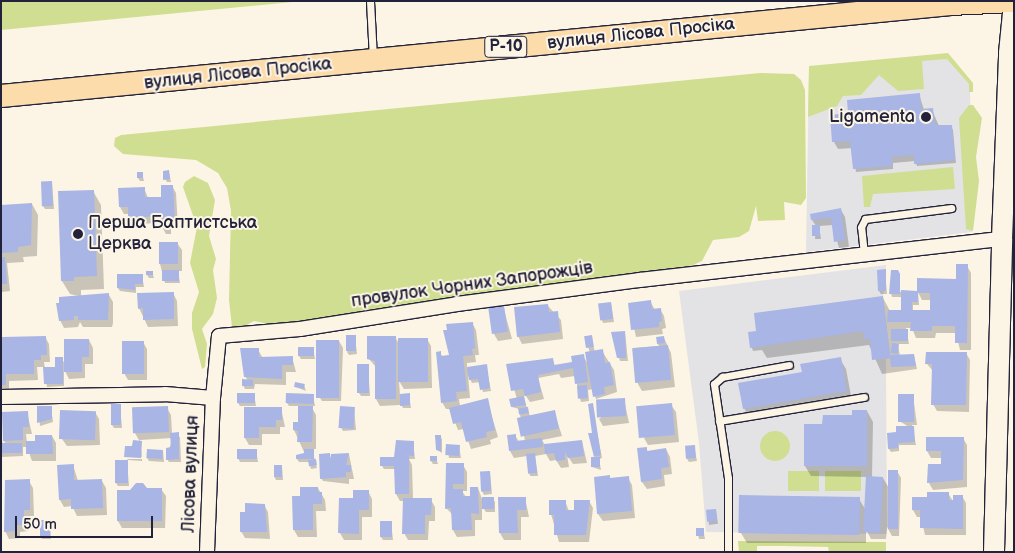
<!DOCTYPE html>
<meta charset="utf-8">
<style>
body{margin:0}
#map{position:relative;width:1015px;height:553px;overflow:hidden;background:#fcf5e5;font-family:"Balsamiq Sans",sans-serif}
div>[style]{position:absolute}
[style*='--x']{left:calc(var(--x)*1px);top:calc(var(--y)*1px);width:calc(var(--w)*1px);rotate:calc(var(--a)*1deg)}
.built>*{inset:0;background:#e3e2e5}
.green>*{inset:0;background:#d0de91;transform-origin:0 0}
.round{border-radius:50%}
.shadow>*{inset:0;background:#0003;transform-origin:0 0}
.building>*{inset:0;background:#a8b5e5;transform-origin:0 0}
.roads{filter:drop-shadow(1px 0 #22223b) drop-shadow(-1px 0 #22223b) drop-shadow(0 1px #22223b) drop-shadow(0 -1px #22223b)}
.lane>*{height:7px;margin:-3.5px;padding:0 3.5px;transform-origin:3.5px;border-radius:3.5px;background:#fcf5e5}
.street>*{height:14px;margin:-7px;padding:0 7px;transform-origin:7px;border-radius:7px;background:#fcf5e5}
.secondary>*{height:20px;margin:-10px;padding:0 10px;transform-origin:10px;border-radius:10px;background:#fcf5e5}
.primary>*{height:22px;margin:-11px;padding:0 11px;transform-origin:11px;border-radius:11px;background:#fddcac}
.dots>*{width:14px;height:14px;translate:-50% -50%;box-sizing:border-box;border:2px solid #fcf5e5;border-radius:50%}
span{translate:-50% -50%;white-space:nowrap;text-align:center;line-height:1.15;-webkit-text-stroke:4px #fcf5e5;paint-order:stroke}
.shield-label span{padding:1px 4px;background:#fcf5e5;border:1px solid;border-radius:4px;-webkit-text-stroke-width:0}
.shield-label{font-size:16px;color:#22223b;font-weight:700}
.street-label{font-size:18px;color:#22223b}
.poi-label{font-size:18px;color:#22223b}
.right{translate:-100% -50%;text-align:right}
.left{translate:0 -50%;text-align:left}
.frame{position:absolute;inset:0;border:2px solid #22223b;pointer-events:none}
.scale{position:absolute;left:15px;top:516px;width:138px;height:22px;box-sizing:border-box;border:2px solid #22223b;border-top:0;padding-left:6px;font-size:15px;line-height:18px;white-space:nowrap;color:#22223b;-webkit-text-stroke:4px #fcf5e5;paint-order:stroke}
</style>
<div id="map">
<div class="built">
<i style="clip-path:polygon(947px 57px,970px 84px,972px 232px,806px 252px,809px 70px)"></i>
<i style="clip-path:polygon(886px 265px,883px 297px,890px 354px,890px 358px,886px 359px,887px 534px,706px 532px,699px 443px,679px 291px)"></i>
</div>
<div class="green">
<i style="clip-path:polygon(1px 1px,303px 1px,1px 30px)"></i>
<i style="clip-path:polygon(948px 53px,973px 83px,973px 92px,969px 92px,969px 84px,947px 59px,922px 61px,924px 89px,898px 91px,879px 75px,861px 95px,843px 96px,837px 106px,808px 117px,809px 66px)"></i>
<i style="clip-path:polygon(760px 73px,794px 74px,801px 80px,805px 90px,806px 198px,801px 205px,784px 202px,785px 220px,758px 221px,756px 206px,749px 231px,739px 237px,713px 240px,702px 261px,688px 267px,297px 324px,273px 325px,254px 321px,243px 327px,232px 327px,229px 300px,231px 211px,227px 188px,218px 173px,196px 160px,123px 154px,114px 146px,115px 138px,121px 135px)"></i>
<i style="clip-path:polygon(969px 105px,973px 105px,982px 118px,976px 157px,979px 181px,973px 231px,966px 229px,959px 118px)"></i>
<i style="clip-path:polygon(953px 167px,955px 189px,873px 194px,870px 207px,864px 207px,862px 176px)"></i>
<i style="clip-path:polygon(194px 176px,208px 183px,215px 200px,209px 236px,216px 259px,213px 270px,217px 298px,213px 314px,202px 329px,207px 344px,205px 367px,202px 369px,192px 329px,192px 313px,199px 292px,190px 263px,197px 227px,183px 187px,185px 182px)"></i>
<i class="round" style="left:760px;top:431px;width:30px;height:30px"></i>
<i style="left:788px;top:471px;width:31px;height:20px"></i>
<i style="left:825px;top:471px;width:36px;height:20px"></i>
<i style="clip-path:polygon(738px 541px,886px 542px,886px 552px,829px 552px,828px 547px,782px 546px,757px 546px,757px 552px,739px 552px)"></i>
</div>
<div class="shadow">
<i style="clip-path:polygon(919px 94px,924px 110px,932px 110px,939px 126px,951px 127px,953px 130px,956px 163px,917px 166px,915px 161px,893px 163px,893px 169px,856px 172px,852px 148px,838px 149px,834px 142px,831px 116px,849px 114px)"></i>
<i style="clip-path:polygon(169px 172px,171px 182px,167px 182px,165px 179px)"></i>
<i style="clip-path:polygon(142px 173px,144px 181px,140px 181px,138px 178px)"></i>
<i style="clip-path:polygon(52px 183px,54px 209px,45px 209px,43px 206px)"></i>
<i style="clip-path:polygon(172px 186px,176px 193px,178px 228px,171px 229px,171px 234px,166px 234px,160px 223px,134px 224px,129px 214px,124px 214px,120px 207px,144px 188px,148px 198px,163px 198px)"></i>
<i style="clip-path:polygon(93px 191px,101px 205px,104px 289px,81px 290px,81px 296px,109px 295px,113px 302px,113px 323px,112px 327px,83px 327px,80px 322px,78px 327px,64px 328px,60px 320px,79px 296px,70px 294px,62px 281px)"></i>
<i style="clip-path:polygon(32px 204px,38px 215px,37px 256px,23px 257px,24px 262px,7px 263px,10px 291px,1px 292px,1px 207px)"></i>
<i style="clip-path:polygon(841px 210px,845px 217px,849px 247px,839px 248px,833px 225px,819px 226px,821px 239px,815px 239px,816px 226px,812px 220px)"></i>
<i style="clip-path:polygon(177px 243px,182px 250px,182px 271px,178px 271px,180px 283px,165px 283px,160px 264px)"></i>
<i style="clip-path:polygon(evenodd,967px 266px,971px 273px,971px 350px,960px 350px,956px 333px,936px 333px,935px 338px,916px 338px,912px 328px,906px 328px,909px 344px,898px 344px,900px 356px,914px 356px,917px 369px,882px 374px,869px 345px,767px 358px,762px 350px,753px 351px,752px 348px,750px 333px,883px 298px,890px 311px,903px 311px,902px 297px,892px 297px,891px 293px,899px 274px,900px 292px,918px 292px,958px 280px,967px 266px,918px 292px,922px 300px,932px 300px,932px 311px,913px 311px,913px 305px,919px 305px,918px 292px)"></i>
<i style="clip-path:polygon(885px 271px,887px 294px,881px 294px,879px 291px)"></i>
<i style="clip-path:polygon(152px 272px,154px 278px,149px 278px,147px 275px)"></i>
<i style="clip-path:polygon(142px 276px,144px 287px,136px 287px,136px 293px,120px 291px,118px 288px)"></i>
<i style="clip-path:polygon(173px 293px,177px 301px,178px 326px,148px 327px,139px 308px)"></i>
<i style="clip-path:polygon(650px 301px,655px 310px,660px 309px,664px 316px,666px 328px,662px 329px,663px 334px,636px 337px,629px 304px)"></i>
<i style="clip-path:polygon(611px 303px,614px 322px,603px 323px,602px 320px)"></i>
<i style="clip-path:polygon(547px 305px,561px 320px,563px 339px,522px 344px,518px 336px)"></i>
<i style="clip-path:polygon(503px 306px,512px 339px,498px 341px,494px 334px)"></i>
<i style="clip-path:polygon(472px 323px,476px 330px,479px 355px,475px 355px,476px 362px,467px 363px,467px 368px,486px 365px,491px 391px,483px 392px,480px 382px,472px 383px,468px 375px,470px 398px,459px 399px,460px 406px,487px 400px,498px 437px,490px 440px,491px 444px,471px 449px,464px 429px,458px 430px,450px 409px,446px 409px,442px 402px,440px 353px,443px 357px,451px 357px)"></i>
<i style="clip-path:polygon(625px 332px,628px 361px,620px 361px,612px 333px)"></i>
<i style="clip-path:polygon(45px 337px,49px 344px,50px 362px,44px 362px,45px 369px,56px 368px,62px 359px,65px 364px,89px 340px,93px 348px,93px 364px,85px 364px,85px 378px,69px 379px,64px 369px,64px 386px,47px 387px,44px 367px,37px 367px,38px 380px,9px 381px,9px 391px,1px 391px,1px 365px)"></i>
<i style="clip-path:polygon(355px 337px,357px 354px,349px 355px,347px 352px)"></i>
<i style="clip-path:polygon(395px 337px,399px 344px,427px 339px,431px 346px,432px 388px,404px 389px,399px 381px,400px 395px,409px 395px,411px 408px,403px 408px,400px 402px,400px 405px,380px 406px,376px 399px,376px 367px,369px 359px)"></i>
<i style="clip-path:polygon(585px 337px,591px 337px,595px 352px,602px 351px,614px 370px,617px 392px,596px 399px,593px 389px,588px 390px,589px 401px,581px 402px,575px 376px,561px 378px,559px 374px,538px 378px,544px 399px,530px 402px,526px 396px,523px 396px,527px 408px,530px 416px,554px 411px,562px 436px,542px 440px,545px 445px,582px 441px,587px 463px,573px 464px,567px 455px,569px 467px,561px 468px,556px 460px,550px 461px,546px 454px,535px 456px,538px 476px,530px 476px,527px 456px,514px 458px,510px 451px,515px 435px,519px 442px,525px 441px,519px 409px,512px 407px,511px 400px,517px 399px,507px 365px,553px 360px,555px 366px,573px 363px,583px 356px,589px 365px,590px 353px)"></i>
<i style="clip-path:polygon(664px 338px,671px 353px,675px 387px,642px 391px,638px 384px,633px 348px,659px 346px,658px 344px)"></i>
<i style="clip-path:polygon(339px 341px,343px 348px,341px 401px,322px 401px,320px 398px)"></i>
<i style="clip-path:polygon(143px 342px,147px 349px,147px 380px,128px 380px,124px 373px)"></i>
<i style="clip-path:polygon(313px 348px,315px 359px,301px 359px,299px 356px)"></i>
<i style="clip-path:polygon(258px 350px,263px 358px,292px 357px,296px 372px,286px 372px,286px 385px,255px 384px,254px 389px,245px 389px,243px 385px,248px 381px,245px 376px)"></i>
<i style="clip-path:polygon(966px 353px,970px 360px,969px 412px,937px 411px,933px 404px,933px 371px,927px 364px)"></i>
<i style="clip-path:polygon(840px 359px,846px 369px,852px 401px,750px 419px,744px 408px,803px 373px)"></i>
<i style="clip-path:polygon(368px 366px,370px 396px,361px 396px,359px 393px)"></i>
<i style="clip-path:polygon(304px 385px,306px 391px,296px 387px)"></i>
<i style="clip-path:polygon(254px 394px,256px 406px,240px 406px,238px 403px)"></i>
<i style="clip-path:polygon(313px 395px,315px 406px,311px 406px,316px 415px,316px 449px,312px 449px,317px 468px,311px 469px,309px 462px,299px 462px,297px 459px,305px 454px,294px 430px,299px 423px,299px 406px,289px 406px,287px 403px)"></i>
<i style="clip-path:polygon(913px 395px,917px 425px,912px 425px,916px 445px,899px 445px,899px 451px,891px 452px,889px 449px,897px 433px,909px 427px,901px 422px)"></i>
<i style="clip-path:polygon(624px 399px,629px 423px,603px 426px,599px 419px)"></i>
<i style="clip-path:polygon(592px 405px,602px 458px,599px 459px,601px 470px,592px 467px,596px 459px)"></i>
<i style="clip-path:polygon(671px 405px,676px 412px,679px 442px,648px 445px,644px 438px)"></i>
<i style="clip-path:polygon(120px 406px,122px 428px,114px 428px,112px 425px)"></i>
<i style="clip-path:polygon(38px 407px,51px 407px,53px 422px,40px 426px)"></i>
<i style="clip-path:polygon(167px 408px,171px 415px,172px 434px,180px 437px,181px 462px,169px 462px,167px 459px,172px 438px,140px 440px,142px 457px,126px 456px,140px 442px,135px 433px)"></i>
<i style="clip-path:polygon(281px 408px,285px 427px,280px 427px,280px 434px,262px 434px,262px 445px,249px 445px,245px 438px,245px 409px)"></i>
<i style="clip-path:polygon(354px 408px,356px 430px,343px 431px,341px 427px)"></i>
<i style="clip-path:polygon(867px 411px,873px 422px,872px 478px,883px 478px,889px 488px,897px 471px,901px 478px,899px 536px,892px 536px,887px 527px,886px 539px,871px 539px,866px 529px,866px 543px,747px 543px,741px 533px,859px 499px,867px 512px,867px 477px,811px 476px,805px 466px,824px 425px)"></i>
<i style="clip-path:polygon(27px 412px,32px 434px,26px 434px,27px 443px,52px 436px,56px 443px,56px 461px,32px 461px,27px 447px,23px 447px,23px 456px,2px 457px,1px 436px,3px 445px,7px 445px,4px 441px)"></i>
<i style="clip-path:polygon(95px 412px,99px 419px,100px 445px,67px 446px,62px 439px)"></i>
<i style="clip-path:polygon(440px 436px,442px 439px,442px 453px,437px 450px)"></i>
<i style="clip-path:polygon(963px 438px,967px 445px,967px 487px,933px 490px,929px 483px,942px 465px,942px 458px,931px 458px,927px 451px)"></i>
<i style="clip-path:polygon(413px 442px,415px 459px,409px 459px,412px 465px,413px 499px,431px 500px,435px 507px,435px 521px,429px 521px,428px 540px,408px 540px,404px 533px,404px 501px,400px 501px,396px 494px,395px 469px,384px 469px,382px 466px,382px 458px,393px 458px)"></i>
<i style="clip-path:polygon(447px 446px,459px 446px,461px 458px,449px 458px)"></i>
<i style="clip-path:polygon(694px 446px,697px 461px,689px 462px,687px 459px)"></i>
<i style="clip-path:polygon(646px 448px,648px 452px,666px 449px,670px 457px,672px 474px,664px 475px,665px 486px,647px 489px,642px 482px,638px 449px)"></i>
<i style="clip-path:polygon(256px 450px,258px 462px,240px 462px,238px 458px)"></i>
<i style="clip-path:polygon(163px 451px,164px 462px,149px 461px,147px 458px)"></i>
<i style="clip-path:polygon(349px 454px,354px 479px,349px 479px,349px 484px,323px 481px,321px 478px,329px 455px,333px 461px)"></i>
<i style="clip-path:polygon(436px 458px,438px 464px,433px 464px,431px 461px)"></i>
<i style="clip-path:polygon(127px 459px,142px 459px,142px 461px,128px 460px)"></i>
<i style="clip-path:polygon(127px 461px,129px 486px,118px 486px,116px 483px)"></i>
<i style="clip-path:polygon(73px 465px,78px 481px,102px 481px,106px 488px,107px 515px,77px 516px,72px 506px,64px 507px,60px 500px)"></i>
<i style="clip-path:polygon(447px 465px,463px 465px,467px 472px,467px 491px,462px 491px,466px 497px,471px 497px,478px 488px,482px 499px,493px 499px,495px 502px,495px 512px,486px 512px,482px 506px,482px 520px,475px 520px,475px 536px,457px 537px,453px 530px,453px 515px,446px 508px)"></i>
<i style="clip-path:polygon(282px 466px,283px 480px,276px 480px,274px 476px)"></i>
<i style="clip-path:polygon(490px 473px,492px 494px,484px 495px,482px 491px)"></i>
<i style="clip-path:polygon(595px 478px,628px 478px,632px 485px,635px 518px,603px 521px,598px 514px)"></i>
<i style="clip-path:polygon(29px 481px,33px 488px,34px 516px,28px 516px,28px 531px,20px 532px,20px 538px,9px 539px,5px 531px)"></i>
<i style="clip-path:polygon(318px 488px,325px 500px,326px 511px,316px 511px,317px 537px,298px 537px,294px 530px,301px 497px)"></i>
<i style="clip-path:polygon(146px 489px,161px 489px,166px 496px,165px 528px,122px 528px,118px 521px)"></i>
<i style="clip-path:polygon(368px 491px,372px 499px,372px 517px,362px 517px,362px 540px,344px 540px,340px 533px,354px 499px)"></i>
<i style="clip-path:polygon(948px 493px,954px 503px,962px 496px,966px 503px,966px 535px,925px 535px,921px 517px,917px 517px,913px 510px,928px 499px)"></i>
<i style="clip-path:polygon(525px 498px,529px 517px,521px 517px,521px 540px,504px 540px,500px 533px,499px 499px)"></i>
<i style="clip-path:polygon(565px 501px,569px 511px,576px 511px,589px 501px,593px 508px,589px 542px,559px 542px,551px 514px)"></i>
<i style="clip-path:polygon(264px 505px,268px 512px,270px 539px,245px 538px,241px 531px,247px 513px)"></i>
<i style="left:716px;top:510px;width:14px;height:9px;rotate:82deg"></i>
<i style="clip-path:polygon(50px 521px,51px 539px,42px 539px,40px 536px)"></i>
<i style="clip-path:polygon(391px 522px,393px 540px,383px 540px,381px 537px)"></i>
<i style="clip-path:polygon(697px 529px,703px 529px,705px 539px,699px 539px)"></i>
</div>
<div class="building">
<i style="clip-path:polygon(920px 93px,921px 109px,933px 108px,935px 125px,952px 125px,955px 160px,914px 164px,914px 155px,892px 157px,892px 166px,853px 169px,850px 141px,832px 142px,830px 115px,848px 113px,847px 100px)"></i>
<i style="clip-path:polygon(169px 170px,170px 179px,163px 180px,163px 171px)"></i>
<i style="left:137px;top:172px;width:6px;height:6px"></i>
<i style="left:52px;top:181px;width:25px;height:11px;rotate:88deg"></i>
<i style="clip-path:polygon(161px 185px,173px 185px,175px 222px,167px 222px,168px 227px,160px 228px,157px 216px,128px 218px,128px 207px,119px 207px,118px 188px,145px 187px,145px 197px,161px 197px)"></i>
<i style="clip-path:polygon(94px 190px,97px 276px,74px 277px,74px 281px,61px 281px,58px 191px)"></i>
<i style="clip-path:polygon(32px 203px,31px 245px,18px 247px,18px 252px,1px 253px,1px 205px)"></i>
<i style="clip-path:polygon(841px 208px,845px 240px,834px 242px,831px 218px,811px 220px,810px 214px)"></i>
<i style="left:812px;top:225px;width:8px;height:11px"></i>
<i style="left:159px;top:242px;width:19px;height:22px"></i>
<i style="clip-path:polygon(5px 257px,7px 284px,1px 284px,1px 258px)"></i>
<i style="clip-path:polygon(evenodd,956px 264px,968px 264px,967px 343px,955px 343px,955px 326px,932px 326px,932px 331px,910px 331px,911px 322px,887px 322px,888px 310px,901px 310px,901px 290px,917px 291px,917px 278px,956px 279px,956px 264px,918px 293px,930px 293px,930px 310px,912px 310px,912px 302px,918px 302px,918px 293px)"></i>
<i style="clip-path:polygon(886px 269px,886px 291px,878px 291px,877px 270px)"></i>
<i style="left:162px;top:270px;width:17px;height:11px"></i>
<i style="clip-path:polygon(891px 270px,898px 270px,900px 274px,900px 294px,889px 294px)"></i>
<i style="left:146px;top:271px;width:7px;height:4px"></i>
<i style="clip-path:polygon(117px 274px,143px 274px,143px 284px,135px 284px,135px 290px,117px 288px)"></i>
<i style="clip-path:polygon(174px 292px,174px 319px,143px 320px,143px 308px,138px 309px,137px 293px)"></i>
<i style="clip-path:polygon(109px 293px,108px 320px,78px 320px,78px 316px,74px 316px,74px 320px,59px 321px,56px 303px,59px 303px,59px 297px)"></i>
<i style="clip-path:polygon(883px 296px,890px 355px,914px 354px,916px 366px,891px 367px,890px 358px,872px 360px,870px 339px,864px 339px,863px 331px,750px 348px,748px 332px,756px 331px,754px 313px)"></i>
<i style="clip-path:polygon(651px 300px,652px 309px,661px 308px,662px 321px,659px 322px,659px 327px,631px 330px,628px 303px)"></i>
<i style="left:611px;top:302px;width:17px;height:13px;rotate:83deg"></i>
<i style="clip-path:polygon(548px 304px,549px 312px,558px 311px,560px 332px,517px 337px,514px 307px)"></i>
<i style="left:504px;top:305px;width:27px;height:16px;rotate:82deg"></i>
<i style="clip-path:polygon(473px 322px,475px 348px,472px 349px,473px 355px,463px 356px,467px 391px,456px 392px,457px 401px,441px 403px,436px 352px,441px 351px,441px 356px,449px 355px,443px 330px,447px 330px,446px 324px)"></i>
<i style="left:891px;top:329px;width:17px;height:12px"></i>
<i style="clip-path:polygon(625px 331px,626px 358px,617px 358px,611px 332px)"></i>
<i style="left:356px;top:335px;width:16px;height:10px;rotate:90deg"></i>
<i style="left:592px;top:335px;width:12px;height:8px;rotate:81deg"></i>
<i style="clip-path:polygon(46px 336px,47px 355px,41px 355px,41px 360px,34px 360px,34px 374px,6px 374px,6px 385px,1px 385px,2px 337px)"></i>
<i style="clip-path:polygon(367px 336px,396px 336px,396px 399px,375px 399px,375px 361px,367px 359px)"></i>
<i style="left:664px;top:336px;width:7px;height:8px;rotate:82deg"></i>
<i style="left:398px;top:338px;width:30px;height:44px"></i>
<i style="clip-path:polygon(64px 339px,89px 339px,89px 357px,82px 357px,82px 372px,64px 372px)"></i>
<i style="left:316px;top:340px;width:23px;height:58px"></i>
<i style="left:122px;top:341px;width:22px;height:33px"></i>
<i style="left:892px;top:343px;width:7px;height:10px;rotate:8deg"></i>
<i style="left:668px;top:345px;width:35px;height:36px;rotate:85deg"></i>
<i style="left:298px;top:347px;width:16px;height:9px"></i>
<i style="clip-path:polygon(240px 348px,259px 348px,259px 357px,293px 356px,293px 365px,282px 365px,282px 379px,244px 377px)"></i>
<i style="clip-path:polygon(603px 349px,605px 363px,610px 362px,614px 385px,604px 387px,605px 394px,593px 397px,585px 352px)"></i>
<i style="clip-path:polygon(926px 352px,967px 352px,966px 405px,931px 405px,932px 364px,925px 364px)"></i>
<i style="clip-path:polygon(584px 354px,588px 382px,575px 384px,573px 368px,538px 375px,541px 392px,525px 396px,523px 389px,511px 391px,506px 364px,553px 358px,554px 365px,572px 362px,571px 356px)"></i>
<i style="clip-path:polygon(55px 357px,63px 357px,63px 384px,44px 384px,43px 367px,55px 367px)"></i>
<i style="clip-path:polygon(841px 357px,847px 391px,743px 409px,738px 383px,802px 372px,800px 364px)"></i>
<i style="left:369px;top:364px;width:29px;height:12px;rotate:90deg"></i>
<i style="clip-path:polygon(487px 364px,490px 388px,480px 390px,478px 379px,469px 380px,467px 367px)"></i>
<i style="clip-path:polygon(242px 379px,253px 380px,253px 386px,242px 386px)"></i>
<i style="left:295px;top:382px;width:10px;height:5px;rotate:11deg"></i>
<i style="left:587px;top:385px;width:13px;height:10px;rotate:86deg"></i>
<i style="left:237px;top:393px;width:18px;height:10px"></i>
<i style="left:286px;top:393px;width:28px;height:10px;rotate:2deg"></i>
<i style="clip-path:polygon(410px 393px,410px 405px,400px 406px,400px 394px)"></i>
<i style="left:898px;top:394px;width:16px;height:28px"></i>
<i style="clip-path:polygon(524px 396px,526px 405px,511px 407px,509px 399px)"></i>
<i style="clip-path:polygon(488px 398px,495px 430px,486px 432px,487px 437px,466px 442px,461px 422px,453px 424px,449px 408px)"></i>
<i style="left:625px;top:398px;width:18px;height:29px;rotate:87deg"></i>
<i style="clip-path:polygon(593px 403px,601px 455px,594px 457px,588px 433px,592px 433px,588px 404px)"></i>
<i style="left:672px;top:403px;width:32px;height:36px;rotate:85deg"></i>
<i style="left:121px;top:404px;width:21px;height:10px;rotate:90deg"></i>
<i style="clip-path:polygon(37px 406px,52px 406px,52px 419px,37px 423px)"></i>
<i style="left:168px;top:406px;width:26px;height:36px;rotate:88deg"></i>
<i style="clip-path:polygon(298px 406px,313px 406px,312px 442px,297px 442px,298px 431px,293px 430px,293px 422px,298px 422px)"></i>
<i style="left:340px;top:406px;width:15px;height:22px;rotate:4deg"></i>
<i style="clip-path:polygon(244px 407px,282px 407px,282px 420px,276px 420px,276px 427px,259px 427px,259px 438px,244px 438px)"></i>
<i style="left:528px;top:407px;width:6px;height:10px;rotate:81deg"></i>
<i style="left:60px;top:410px;width:36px;height:29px;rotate:2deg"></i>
<i style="left:555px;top:410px;width:19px;height:39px;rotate:78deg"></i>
<i style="clip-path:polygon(852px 410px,867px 410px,867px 466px,804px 466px,804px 424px,822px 424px,823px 415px,852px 415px)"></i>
<i style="clip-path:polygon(28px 411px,29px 427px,23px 427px,23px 440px,3px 441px,2px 412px)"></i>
<i style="clip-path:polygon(896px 426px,914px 426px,915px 442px,898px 443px,898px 448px,888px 449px,887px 433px,896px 432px)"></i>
<i style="clip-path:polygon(179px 432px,179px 459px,166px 460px,166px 448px,171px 447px,170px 433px)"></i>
<i style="clip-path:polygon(516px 434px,516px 441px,542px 438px,543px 447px,509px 451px,507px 435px)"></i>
<i style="clip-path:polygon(35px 435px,52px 435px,53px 454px,26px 454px,26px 441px,35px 441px)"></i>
<i style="clip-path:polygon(435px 435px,441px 435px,441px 451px,436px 450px)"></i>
<i style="clip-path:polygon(926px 437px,964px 437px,963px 480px,927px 483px,928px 464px,941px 464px,941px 451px,926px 451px)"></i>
<i style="clip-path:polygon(133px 440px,142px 441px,141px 458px,124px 457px,125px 446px,132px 446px)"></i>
<i style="clip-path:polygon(396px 440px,414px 441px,414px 456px,402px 455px,409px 456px,409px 494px,395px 494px,394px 466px,380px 466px,380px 457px,394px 457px)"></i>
<i style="clip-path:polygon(582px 440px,584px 456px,568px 458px,565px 452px,565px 460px,556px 461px,554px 453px,545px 454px,544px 444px)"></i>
<i style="left:22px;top:443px;width:10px;height:21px;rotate:90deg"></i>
<i style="left:446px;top:444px;width:14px;height:11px;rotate:4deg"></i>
<i style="left:695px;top:445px;width:13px;height:10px;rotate:86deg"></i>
<i style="clip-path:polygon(647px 447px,647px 451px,666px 448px,669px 467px,661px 468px,662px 479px,641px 482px,637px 448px)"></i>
<i style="left:147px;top:449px;width:16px;height:9px;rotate:4deg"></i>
<i style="left:237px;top:449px;width:20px;height:10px"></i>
<i style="clip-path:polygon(304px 449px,314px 449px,314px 459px,296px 459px,296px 455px,304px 453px)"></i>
<i style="clip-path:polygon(330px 453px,330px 460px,331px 454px,349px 453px,346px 465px,351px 465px,351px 472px,346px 472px,346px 477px,320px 479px,319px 454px)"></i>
<i style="left:535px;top:453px;width:20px;height:9px;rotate:84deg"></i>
<i style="left:430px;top:456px;width:7px;height:5px"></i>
<i style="left:600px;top:457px;width:10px;height:9px;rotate:90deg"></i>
<i style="left:316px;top:459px;width:6px;height:8px;rotate:81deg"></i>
<i style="left:115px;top:460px;width:13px;height:23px"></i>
<i style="clip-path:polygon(446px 463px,464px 463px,464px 484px,453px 484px,453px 489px,463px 489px,463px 496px,470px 496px,470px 487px,478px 487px,479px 514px,471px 513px,472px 530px,452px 530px,451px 508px,445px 509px)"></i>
<i style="clip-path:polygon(74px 464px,74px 480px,102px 479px,103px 508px,71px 509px,71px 499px,59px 500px,57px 465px)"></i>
<i style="left:274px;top:465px;width:8px;height:12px"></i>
<i style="left:888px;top:470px;width:10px;height:59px"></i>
<i style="left:490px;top:471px;width:20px;height:10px;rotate:87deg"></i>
<i style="clip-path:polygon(610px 475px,610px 478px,629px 476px,632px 511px,597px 514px,594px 477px)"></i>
<i style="left:866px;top:476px;width:17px;height:56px;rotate:3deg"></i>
<i style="clip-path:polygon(30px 479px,30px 510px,24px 510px,24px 525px,16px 525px,16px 531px,4px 532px,5px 480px)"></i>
<i style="clip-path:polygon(136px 483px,143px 483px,147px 488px,162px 488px,162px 521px,117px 521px,117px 490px,130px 490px)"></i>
<i style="clip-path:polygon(300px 487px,318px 487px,318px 492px,322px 492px,322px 504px,313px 504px,313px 530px,293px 530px,292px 496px,300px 496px)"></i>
<i style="clip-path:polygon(353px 490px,369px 490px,369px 510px,359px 510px,359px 534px,338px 533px,339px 498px,353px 498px)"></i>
<i style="clip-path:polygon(927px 492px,949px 492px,949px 500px,953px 500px,953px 495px,963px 495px,963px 529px,920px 528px,920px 510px,912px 510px,912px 497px,927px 497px)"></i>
<i style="left:739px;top:495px;width:121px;height:38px;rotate:1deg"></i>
<i style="left:482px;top:497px;width:12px;height:12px"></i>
<i style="clip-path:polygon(498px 497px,526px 497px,526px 510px,517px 510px,518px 533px,499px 533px)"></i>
<i style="clip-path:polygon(403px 498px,432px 498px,431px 515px,425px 515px,425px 534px,402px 534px)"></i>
<i style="clip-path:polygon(549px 500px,566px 500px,566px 510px,574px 510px,574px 500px,590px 500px,586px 535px,554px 535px,554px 515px,549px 515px)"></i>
<i style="clip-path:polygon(245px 503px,265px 504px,267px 532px,240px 532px,240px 512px,245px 512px)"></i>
<i style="left:716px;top:509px;width:12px;height:10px;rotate:85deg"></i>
<i style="left:40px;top:520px;width:10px;height:16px"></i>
<i style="left:380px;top:521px;width:12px;height:16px"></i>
<i style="left:696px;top:528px;width:8px;height:8px"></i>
</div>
<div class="roads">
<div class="lane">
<i style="--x:370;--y:1;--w:57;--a:87"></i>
<i style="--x:864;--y:254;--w:27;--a:-96"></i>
<i style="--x:861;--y:227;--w:9;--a:-63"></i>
<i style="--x:865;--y:219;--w:87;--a:-7.3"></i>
<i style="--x:719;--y:421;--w:147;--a:-9.4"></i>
<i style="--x:728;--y:552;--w:74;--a:-90"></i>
<i style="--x:728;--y:478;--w:95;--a:-98.5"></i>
<i style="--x:714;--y:384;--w:11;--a:-41"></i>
<i style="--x:722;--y:377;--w:68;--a:-10.2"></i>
</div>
<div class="street">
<i style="--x:1;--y:397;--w:164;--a:-1"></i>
<i style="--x:165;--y:394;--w:48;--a:4.8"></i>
<i style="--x:213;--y:398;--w:62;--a:-84.5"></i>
<i style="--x:219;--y:336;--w:81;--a:-4.9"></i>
<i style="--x:300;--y:329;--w:159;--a:-9"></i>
<i style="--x:457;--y:304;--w:185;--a:-7.5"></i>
<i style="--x:640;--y:280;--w:364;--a:-6.5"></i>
<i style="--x:207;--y:552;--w:154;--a:-87.8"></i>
</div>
<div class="secondary">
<i style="--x:994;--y:552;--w:313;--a:-88.5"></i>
<i style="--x:1002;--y:239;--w:186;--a:-87.8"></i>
<i style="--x:1009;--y:53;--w:50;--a:-84.3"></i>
</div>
<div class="primary">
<i style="--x:1;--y:96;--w:954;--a:-5.53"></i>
<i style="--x:951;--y:4;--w:61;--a:-2.8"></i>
</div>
</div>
<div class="dots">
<i style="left:926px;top:117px;background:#22223b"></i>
<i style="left:78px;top:234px;background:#22223b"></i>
</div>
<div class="shield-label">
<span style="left:506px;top:47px">Р-10</span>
</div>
<div class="street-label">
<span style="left:641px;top:34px;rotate:-6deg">вулиця Лісова Просіка</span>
<span style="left:238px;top:74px;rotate:-6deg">вулиця Лісова Просіка</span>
<span style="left:472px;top:285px;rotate:-8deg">провулок Чорних Запорожців</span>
<span style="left:191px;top:474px;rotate:-88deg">Лісова вулиця</span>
</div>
<div class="poi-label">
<span class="right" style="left:915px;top:117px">Ligamenta</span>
<span class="left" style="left:88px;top:234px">Перша Баптистська<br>Церква</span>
</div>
<div class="frame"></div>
<div class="scale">50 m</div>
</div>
